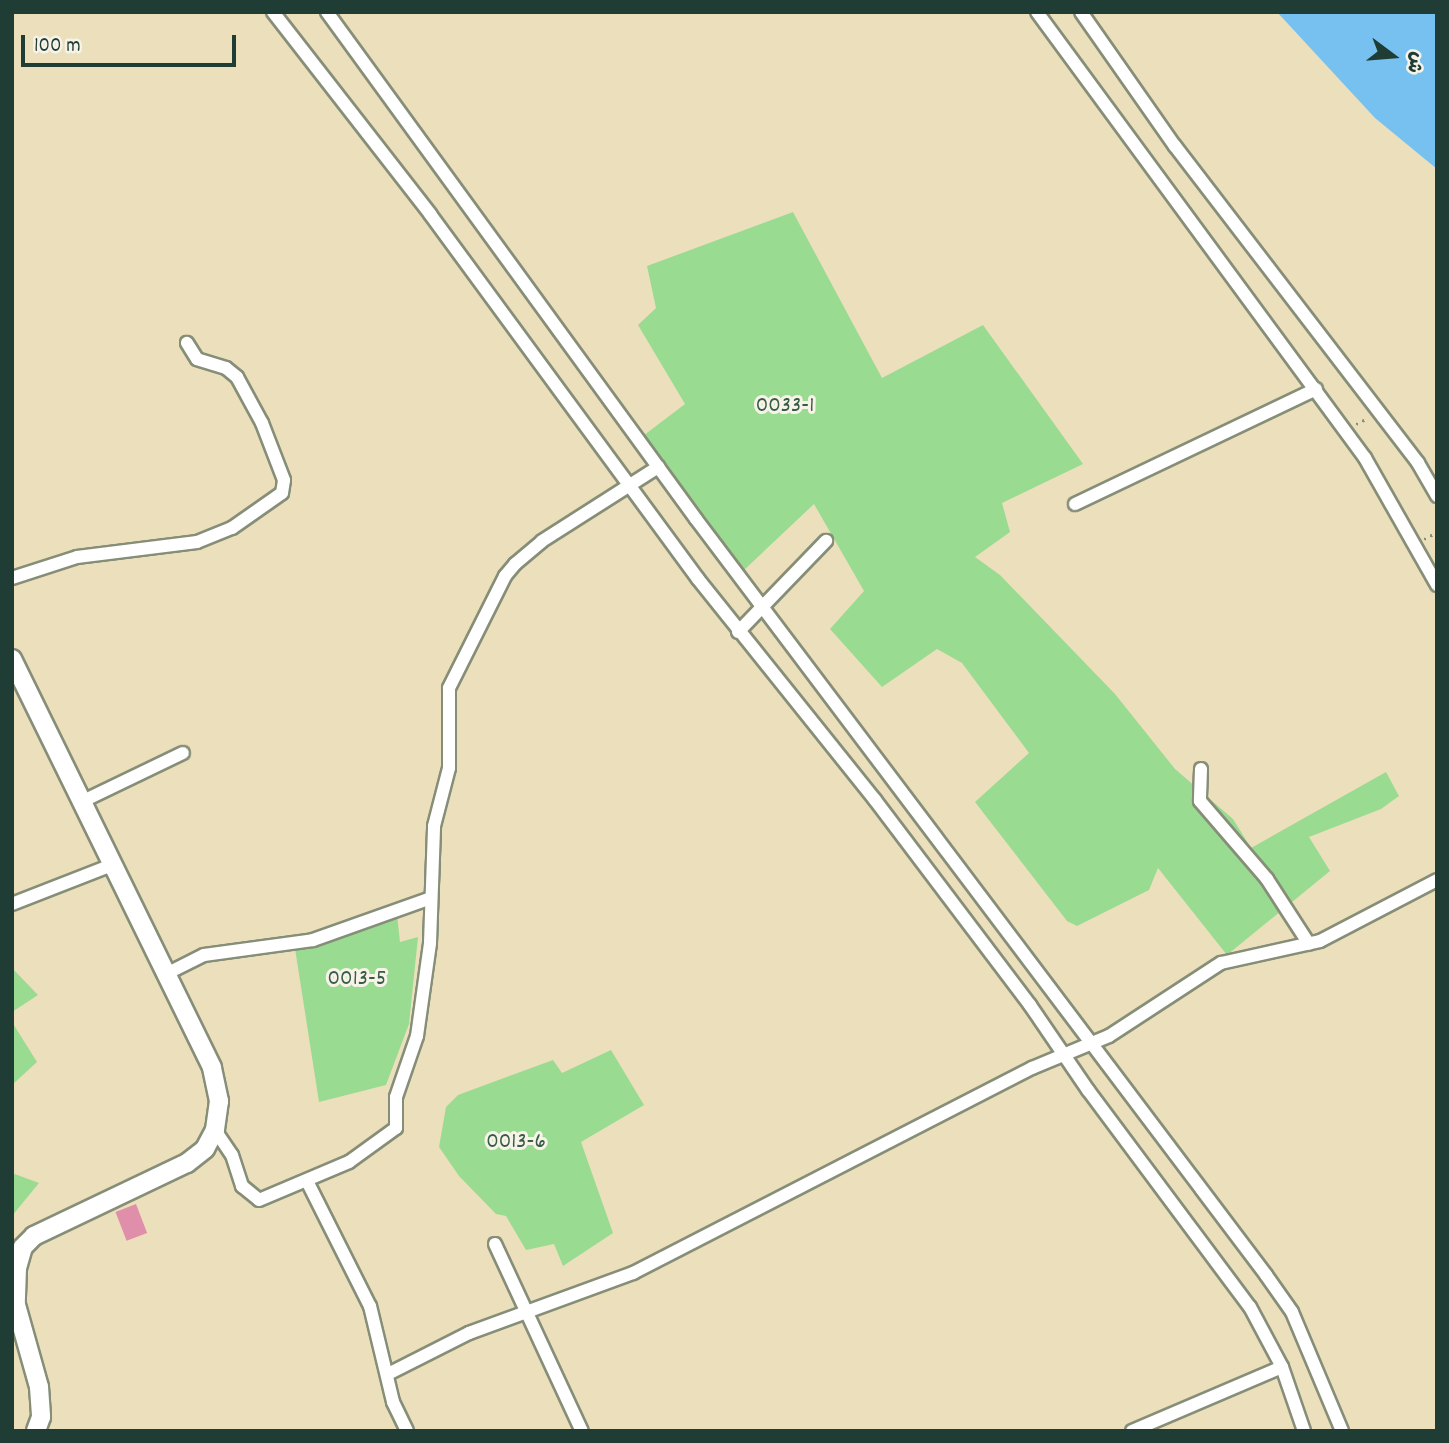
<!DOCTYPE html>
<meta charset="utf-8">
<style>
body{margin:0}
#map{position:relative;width:1449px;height:1443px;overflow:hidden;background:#ecdfbc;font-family:Dekko,"Playpen Sans Arabic",sans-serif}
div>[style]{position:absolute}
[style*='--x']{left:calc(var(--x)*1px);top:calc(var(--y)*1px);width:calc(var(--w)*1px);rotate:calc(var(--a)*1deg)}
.green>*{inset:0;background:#9adb92}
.water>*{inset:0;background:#76c1ef}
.building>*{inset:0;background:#e08faa;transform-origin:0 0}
.path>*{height:2.5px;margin-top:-1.25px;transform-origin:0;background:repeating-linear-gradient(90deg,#868e78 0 2px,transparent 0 7px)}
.roads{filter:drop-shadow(2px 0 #868e78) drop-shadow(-2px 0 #868e78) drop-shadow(0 2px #868e78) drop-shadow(0 -2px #868e78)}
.street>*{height:12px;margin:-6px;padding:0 6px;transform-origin:6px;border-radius:6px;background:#fff}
.secondary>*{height:18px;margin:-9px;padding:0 9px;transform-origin:9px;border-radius:9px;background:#fff}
span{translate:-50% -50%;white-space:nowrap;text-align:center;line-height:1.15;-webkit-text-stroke:6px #f7f3e8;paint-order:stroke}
.park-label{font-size:23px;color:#385d47}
.frame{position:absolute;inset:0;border:14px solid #1f3d34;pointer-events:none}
.north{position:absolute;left:1358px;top:21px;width:70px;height:70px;-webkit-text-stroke:5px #f7f3e8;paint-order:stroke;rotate:106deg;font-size:19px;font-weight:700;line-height:28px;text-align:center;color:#1f3d34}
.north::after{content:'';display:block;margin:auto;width:24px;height:32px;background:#1f3d34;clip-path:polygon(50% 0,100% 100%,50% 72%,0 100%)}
.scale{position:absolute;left:21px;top:35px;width:215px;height:32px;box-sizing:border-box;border:4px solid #1f3d34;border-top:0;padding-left:9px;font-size:21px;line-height:24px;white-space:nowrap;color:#1f3d34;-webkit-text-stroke:5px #f7f3e8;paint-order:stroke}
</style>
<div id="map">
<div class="green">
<i style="clip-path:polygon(793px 212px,882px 378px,983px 325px,1083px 464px,1002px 503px,1010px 532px,975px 557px,1000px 575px,1115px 694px,1175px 769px,1233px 819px,1251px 848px,1386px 772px,1399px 796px,1381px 809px,1309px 837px,1330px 871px,1227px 955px,1158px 868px,1149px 890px,1077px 926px,1067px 921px,975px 802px,1029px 753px,962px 663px,937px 649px,882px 687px,830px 629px,864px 591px,814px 504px,742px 572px,639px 439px,685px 404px,638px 325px,656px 308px,647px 266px)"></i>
<i style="clip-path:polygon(396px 905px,400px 942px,418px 937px,409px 1024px,386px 1085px,319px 1102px,294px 942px)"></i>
<i style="clip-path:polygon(12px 968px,38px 995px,12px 1012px)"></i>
<i style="clip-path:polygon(12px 1022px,37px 1062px,12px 1085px)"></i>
<i style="clip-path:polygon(611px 1050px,644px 1105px,581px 1142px,613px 1233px,563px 1266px,554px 1244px,526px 1250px,506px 1216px,496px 1214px,459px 1176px,439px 1147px,446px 1107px,458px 1095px,553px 1060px,562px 1073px)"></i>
<i style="clip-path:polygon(12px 1173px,39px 1183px,12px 1216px)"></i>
</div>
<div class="water">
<i style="clip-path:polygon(1277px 12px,1437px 12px,1437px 169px,1375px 118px)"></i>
</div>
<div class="building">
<i style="left:136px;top:1204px;width:31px;height:22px;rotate:69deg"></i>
</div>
<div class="path">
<i style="--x:1356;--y:424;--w:13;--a:-27"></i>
<i style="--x:1424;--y:539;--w:15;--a:-28"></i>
</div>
<div class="roads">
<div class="street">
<i style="--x:273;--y:12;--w:256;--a:52.1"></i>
<i style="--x:430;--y:214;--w:453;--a:53.7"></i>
<i style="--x:698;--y:579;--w:283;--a:51.3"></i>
<i style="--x:875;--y:800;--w:257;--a:52.9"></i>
<i style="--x:1030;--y:1005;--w:103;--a:55.7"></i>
<i style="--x:1088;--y:1090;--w:271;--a:53.3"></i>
<i style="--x:1250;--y:1307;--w:68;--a:61.9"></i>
<i style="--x:1282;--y:1367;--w:68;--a:71"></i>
<i style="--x:327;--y:12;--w:627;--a:53.95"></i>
<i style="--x:696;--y:519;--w:947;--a:52.98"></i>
<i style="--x:1266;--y:1275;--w:45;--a:54.9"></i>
<i style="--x:1292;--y:1312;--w:129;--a:67.2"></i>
<i style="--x:1037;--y:12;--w:554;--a:53.67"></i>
<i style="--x:1365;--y:458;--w:146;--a:60.4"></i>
<i style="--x:1081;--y:12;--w:164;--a:55"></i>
<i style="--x:1175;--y:146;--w:399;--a:52.5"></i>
<i style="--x:1418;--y:463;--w:38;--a:60"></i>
<i style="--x:1075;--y:504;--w:267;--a:-25.5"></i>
<i style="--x:12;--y:578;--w:68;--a:-17.9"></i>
<i style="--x:77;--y:557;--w:121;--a:-7.1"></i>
<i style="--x:197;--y:542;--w:38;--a:-22"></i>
<i style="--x:232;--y:528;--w:61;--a:-35"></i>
<i style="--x:282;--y:493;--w:13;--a:-81"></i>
<i style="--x:284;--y:480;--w:61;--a:-111.1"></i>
<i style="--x:262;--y:423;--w:52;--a:-118.5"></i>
<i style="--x:237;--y:377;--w:14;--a:-141"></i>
<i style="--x:226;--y:368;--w:30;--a:-163"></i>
<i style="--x:197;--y:359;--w:19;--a:-122"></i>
<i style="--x:738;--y:632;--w:127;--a:-46"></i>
<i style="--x:1201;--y:769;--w:32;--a:92"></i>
<i style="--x:1200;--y:801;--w:103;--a:49.3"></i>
<i style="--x:1267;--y:879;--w:77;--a:57.1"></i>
<i style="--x:81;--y:802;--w:113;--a:-25.7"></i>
<i style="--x:12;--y:904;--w:107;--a:-21.3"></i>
<i style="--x:166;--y:974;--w:42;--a:-26.6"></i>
<i style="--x:204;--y:955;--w:110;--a:-7.8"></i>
<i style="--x:313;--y:940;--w:125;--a:-19.6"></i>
<i style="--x:215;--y:1130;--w:30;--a:56"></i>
<i style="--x:232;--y:1155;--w:33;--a:72"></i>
<i style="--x:242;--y:1186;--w:22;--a:39"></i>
<i style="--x:259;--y:1200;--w:98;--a:-22.9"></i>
<i style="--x:349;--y:1162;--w:58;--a:-35.9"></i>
<i style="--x:396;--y:1128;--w:31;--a:-90"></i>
<i style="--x:396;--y:1097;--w:65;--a:-71"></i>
<i style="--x:417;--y:1036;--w:94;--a:-82"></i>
<i style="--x:430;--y:943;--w:117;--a:-88"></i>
<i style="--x:434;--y:826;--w:60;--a:-75.5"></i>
<i style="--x:449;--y:768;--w:80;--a:-90"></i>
<i style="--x:449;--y:688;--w:125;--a:-63.4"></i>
<i style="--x:505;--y:576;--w:16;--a:-50"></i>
<i style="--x:515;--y:564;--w:35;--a:-40"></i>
<i style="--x:542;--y:541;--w:138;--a:-32.5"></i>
<i style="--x:307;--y:1181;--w:140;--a:63.3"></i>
<i style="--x:370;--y:1306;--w:99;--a:76.5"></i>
<i style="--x:393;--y:1402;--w:32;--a:64"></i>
<i style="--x:495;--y:1244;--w:206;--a:65.1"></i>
<i style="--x:388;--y:1374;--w:91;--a:-26.8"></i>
<i style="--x:469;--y:1333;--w:175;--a:-20.1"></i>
<i style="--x:633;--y:1273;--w:449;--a:-27.2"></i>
<i style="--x:1032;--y:1068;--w:83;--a:-22.6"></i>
<i style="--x:1109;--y:1036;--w:134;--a:-33.1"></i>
<i style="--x:1221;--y:963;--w:101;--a:-12.5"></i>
<i style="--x:1320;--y:941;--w:132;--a:-27.5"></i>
<i style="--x:1132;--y:1431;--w:163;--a:-23.1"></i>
</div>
<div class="secondary">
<i style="--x:12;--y:659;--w:455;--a:63.9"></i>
<i style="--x:212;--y:1068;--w:34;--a:78"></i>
<i style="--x:219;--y:1101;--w:29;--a:98"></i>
<i style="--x:215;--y:1130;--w:21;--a:118"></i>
<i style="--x:205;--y:1149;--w:23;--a:142"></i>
<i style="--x:187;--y:1163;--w:170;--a:154.5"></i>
<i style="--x:34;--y:1236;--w:16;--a:135"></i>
<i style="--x:23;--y:1247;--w:22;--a:106"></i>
<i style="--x:17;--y:1268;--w:37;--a:92"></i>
<i style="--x:16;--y:1305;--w:85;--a:74.3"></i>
<i style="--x:39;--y:1387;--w:30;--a:86"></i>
<i style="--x:41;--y:1417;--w:15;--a:110"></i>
</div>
</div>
<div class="park-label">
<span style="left:785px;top:407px">0033-1</span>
<span style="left:357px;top:980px">0013-5</span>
<span style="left:516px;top:1143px">0013-6</span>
</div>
<div class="frame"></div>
<div class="north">ش</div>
<div class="scale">100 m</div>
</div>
